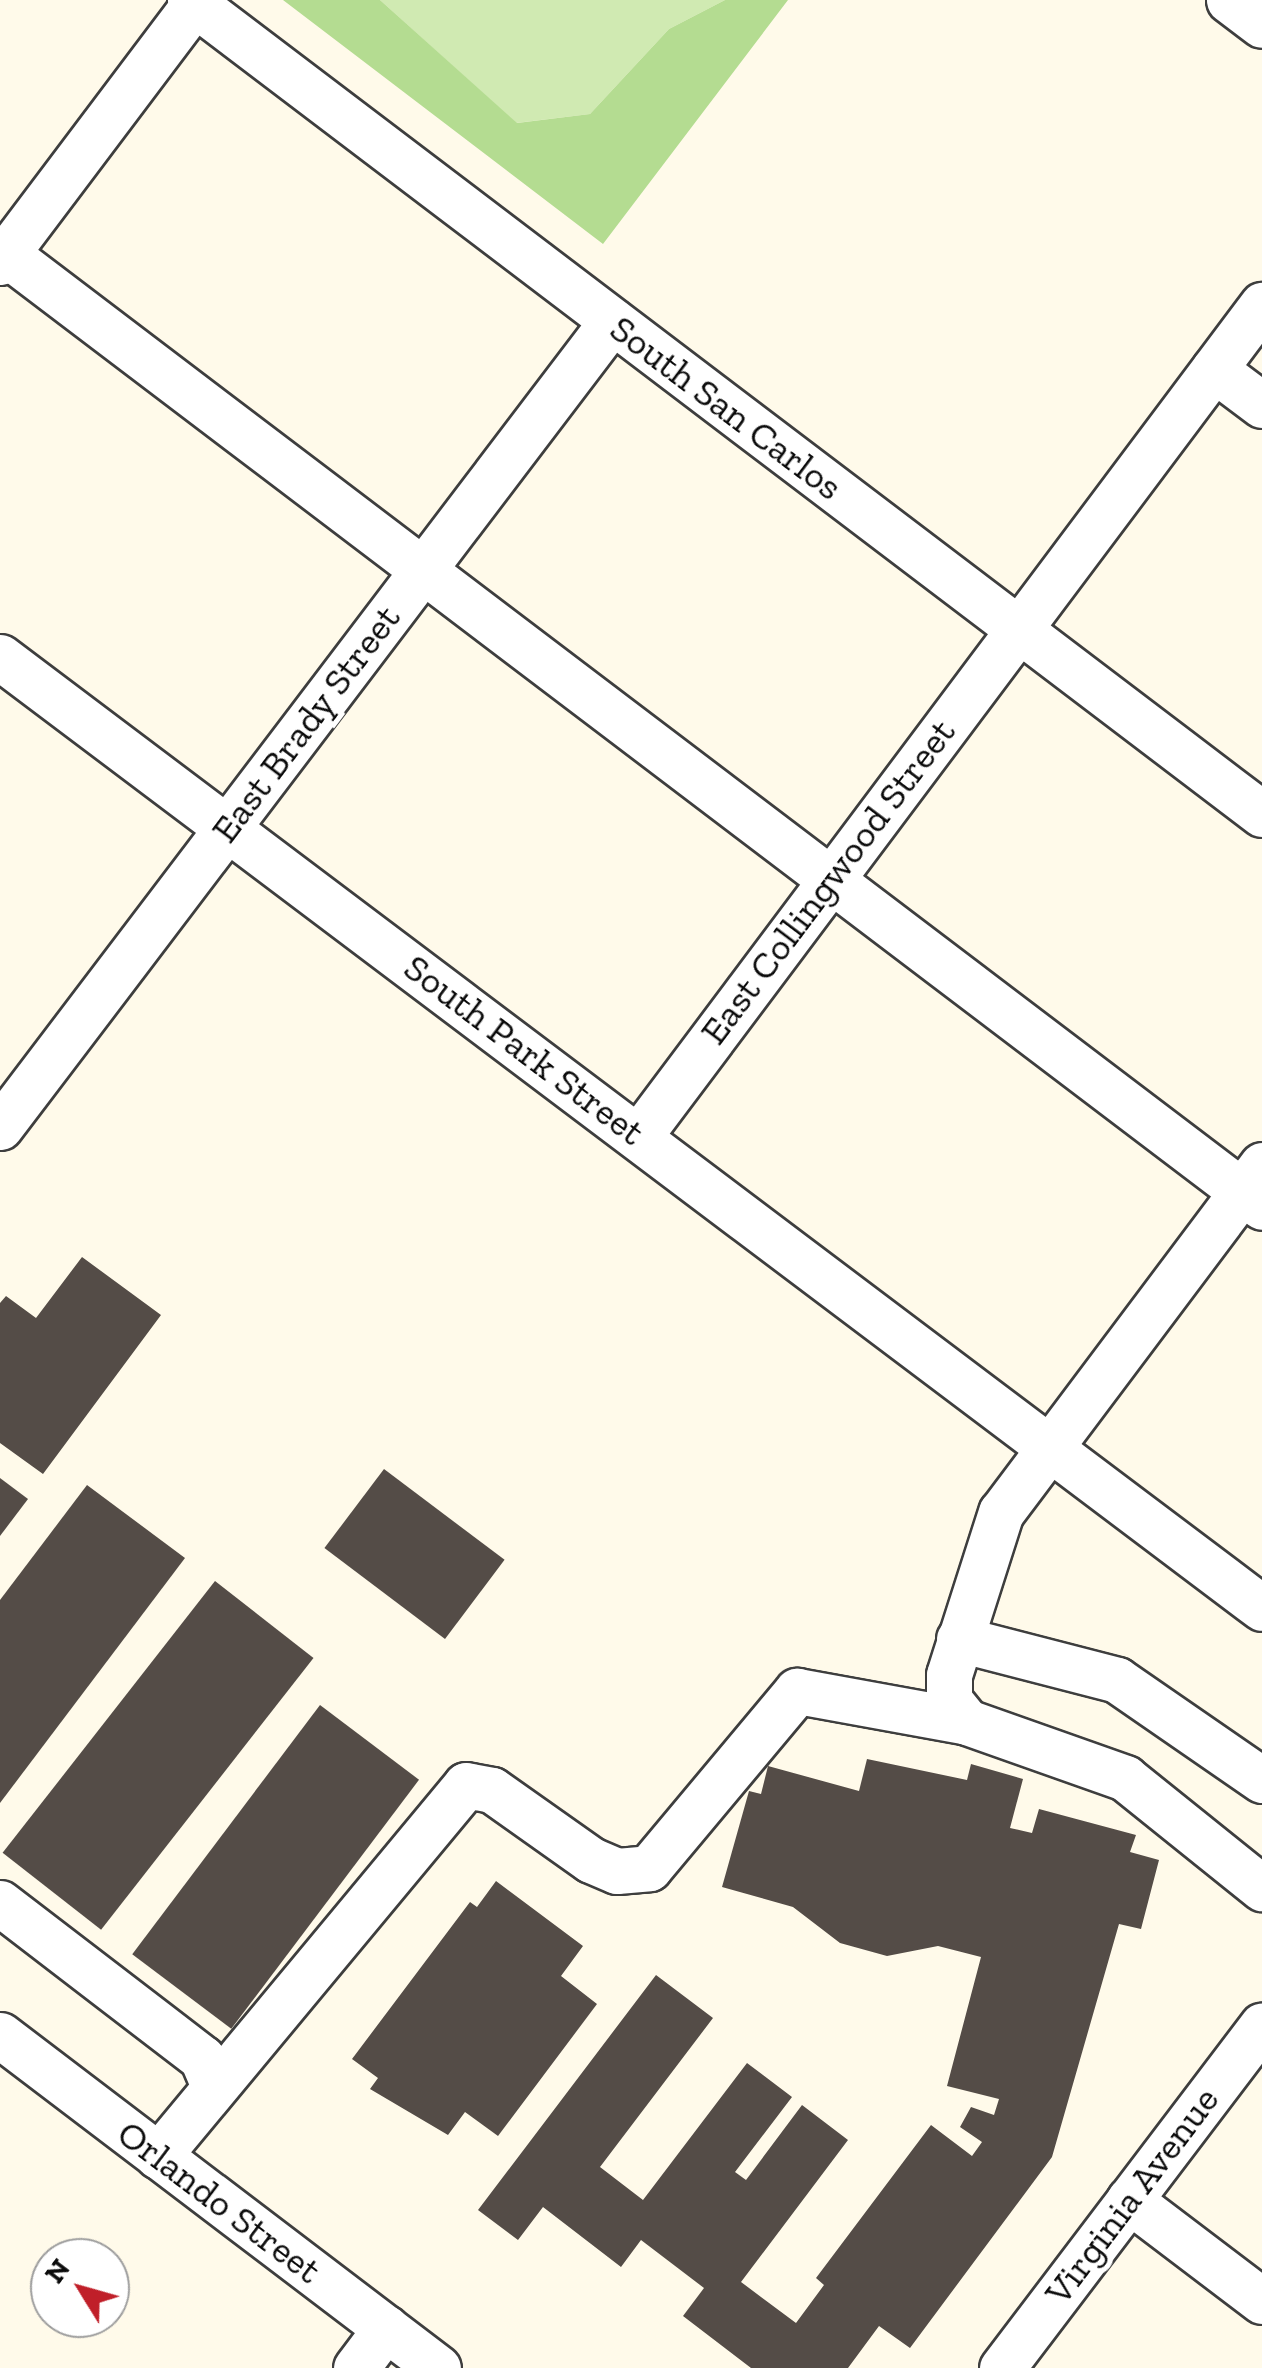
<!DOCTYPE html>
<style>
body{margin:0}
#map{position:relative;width:1262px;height:2368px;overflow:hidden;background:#fffaea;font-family:"Zilla Slab",serif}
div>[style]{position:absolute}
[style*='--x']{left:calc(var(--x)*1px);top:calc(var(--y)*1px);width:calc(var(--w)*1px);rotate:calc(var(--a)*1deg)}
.green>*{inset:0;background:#d0eab2}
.forest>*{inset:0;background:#b4dc91}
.building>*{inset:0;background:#544c47;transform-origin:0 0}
.roads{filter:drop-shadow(2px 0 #3e3e3e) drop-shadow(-2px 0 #3e3e3e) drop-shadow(0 2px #3e3e3e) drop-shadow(0 -2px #3e3e3e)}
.minor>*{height:45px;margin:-22.5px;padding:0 22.5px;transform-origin:22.5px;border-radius:22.5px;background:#fff}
span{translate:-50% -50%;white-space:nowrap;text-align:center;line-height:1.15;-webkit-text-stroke:10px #fff;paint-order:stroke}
.street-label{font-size:38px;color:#0b0b0b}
.north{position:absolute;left:30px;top:2238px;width:100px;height:100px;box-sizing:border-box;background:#fff;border:2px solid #9d9d9d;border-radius:50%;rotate:307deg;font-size:28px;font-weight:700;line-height:40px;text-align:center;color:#0b0b0b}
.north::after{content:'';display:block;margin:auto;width:35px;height:45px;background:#c01f29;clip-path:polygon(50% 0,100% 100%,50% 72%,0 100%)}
</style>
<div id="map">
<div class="green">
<i style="clip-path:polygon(380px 0,725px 0,669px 29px,590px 114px,516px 123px)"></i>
</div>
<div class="forest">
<i style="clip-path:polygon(283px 0,380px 0,517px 123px,590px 114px,669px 29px,725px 0,788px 0,603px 244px)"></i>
</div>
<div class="building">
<i style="clip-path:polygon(82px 1257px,161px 1315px,43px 1474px,0 1443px,0 1303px,6px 1296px,36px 1318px)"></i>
<i style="left:384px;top:1469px;width:151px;height:99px;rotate:37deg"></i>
<i style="clip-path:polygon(0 1478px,28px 1499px,0 1536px)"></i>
<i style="clip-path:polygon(87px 1485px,185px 1558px,0 1803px,0 1600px)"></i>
<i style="left:215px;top:1581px;width:125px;height:345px;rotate:38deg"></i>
<i style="left:320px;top:1705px;width:124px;height:312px;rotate:37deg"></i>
<i style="clip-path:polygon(867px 1759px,967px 1780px,971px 1764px,1023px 1779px,1010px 1828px,1032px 1833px,1039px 1809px,1136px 1835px,1130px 1852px,1159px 1860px,1141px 1929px,1119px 1924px,1052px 2157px,910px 2348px,879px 2326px,848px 2368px,751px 2368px,683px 2316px,704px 2288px,641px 2240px,621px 2267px,543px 2207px,518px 2240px,478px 2210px,656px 1975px,713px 2018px,600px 2167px,643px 2200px,747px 2063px,792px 2097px,735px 2172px,746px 2180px,802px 2105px,848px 2140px,741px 2282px,796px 2323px,824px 2285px,816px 2278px,931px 2125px,972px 2156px,982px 2142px,960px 2127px,971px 2107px,994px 2115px,999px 2099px,947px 2086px,981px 1957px,938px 1946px,887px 1956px,840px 1943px,793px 1907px,722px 1887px,749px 1791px,761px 1794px,768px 1766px,859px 1791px)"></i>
<i style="clip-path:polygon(496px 1881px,583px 1946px,561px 1976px,597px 2004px,498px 2136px,465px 2112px,448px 2135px,370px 2089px,378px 2078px,352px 2059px,470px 1902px,477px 1907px)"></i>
</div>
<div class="roads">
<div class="minor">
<i style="--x:190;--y:0;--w:1346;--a:37.21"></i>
<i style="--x:1229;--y:0;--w:41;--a:37.1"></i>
<i style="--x:0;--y:249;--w:1584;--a:37.2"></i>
<i style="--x:0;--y:262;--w:324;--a:-53"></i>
<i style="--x:1214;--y:369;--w:60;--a:36.9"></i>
<i style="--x:0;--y:657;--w:1580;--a:37"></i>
<i style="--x:0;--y:1127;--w:1012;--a:-52.79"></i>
<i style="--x:639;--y:1136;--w:1039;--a:-53.14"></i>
<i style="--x:1262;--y:1165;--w:434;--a:126.9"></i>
<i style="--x:1001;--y:1512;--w:171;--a:107.7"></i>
<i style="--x:949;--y:1675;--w:25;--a:90"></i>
<i style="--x:949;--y:1700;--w:28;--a:51"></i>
<i style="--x:967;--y:1722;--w:168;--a:19.5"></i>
<i style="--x:1125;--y:1778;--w:176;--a:38.8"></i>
<i style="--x:959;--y:1639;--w:163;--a:14.5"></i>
<i style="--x:1117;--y:1680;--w:176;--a:34.6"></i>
<i style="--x:0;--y:1903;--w:255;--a:37.5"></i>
<i style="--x:202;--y:2058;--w:26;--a:67"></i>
<i style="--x:0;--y:2035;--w:550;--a:37.24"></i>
<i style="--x:158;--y:2156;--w:482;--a:-50.3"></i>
<i style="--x:466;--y:1785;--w:26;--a:11"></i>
<i style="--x:492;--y:1790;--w:121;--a:35.3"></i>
<i style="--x:591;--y:1860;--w:28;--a:23"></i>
<i style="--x:617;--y:1871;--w:32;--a:-5"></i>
<i style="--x:649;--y:1868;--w:231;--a:-50.1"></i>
<i style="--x:797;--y:1691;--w:173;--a:10.3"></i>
<i style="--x:1129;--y:2200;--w:167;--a:37.2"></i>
<i style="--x:356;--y:2368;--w:50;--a:-53.1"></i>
<i style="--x:1002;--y:2368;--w:430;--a:-52.8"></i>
</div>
</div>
<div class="street-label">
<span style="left:726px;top:408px;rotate:37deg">South San Carlos</span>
<span style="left:306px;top:724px;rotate:-53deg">East Brady Street</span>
<span style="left:828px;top:882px;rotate:-53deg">East Collingwood Street</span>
<span style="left:524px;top:1050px;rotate:37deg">South Park Street</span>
<span style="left:1132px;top:2196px;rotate:-53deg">Virginia Avenue</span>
<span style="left:219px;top:2202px;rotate:37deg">Orlando Street</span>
</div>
<div class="north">N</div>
</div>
